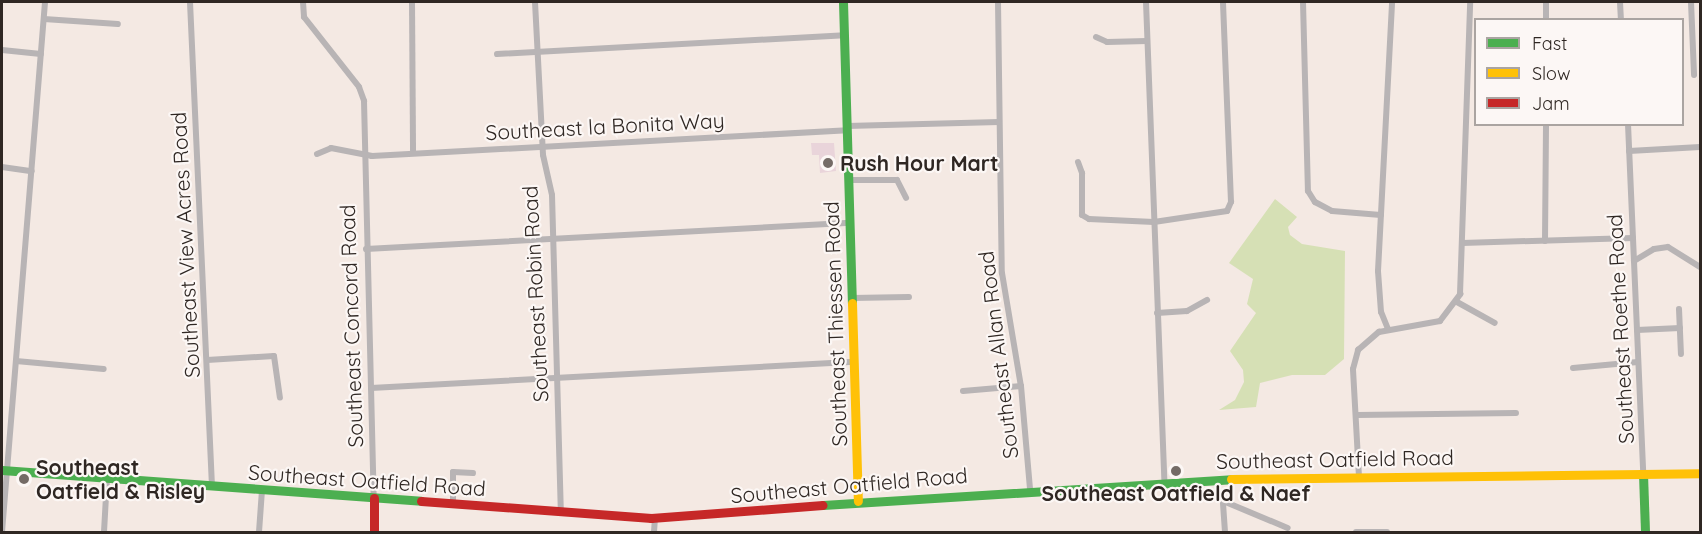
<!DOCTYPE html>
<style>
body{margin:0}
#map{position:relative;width:1702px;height:534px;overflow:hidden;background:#f4e9e3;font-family:Quicksand,sans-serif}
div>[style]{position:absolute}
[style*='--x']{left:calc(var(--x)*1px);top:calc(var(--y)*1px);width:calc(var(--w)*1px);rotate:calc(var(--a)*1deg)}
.green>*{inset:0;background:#d6e0b5}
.building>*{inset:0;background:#e9d4da}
.street>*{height:6px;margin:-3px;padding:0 3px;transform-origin:3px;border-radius:3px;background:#b8b4b5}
.fast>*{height:9px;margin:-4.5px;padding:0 4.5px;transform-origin:4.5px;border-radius:4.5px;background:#4caf50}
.slow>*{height:9px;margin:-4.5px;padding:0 4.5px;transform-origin:4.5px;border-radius:4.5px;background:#ffc107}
.jam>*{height:9px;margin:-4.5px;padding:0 4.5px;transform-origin:4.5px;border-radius:4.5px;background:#c62828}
.dots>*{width:16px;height:16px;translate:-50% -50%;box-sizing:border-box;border:3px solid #fcf7f5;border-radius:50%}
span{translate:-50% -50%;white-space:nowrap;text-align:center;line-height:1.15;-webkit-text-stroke:4.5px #fcf7f5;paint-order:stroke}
.street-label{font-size:21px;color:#2f2723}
.poi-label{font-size:21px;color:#2f2723;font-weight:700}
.left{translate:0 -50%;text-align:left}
.frame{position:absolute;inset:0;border:3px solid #2f2723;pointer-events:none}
.legend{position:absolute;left:1474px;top:18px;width:210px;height:108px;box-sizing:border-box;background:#fcf7f5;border:2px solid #aaa4a1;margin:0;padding:8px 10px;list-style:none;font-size:18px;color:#2f2723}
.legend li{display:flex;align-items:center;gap:12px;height:30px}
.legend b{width:30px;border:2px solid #aaa4a1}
</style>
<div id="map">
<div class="green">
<i style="clip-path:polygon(1275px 199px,1297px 217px,1288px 227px,1290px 235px,1302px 244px,1345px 251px,1344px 359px,1325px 375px,1292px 375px,1260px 383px,1256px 407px,1219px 410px,1235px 400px,1244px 382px,1243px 370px,1230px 351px,1256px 313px,1247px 304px,1253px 279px,1229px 263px)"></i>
</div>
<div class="building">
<i style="clip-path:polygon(811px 143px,834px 143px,836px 171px,820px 173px,819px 155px,812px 155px)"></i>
</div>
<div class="street">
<i style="--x:190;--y:2;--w:484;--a:87.4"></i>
<i style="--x:303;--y:2;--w:15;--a:86"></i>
<i style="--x:304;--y:17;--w:89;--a:51.8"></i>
<i style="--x:359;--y:87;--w:15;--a:70"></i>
<i style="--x:364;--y:101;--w:397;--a:88.6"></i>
<i style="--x:412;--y:2;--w:151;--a:89.6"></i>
<i style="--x:535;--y:2;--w:153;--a:87"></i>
<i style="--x:543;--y:155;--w:41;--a:77.3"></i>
<i style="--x:552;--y:195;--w:317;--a:88.4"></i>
<i style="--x:998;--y:2;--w:271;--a:89.2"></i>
<i style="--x:1002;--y:273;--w:115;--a:80.5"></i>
<i style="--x:1021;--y:386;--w:103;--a:85"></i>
<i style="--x:1146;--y:2;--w:478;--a:87.8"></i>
<i style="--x:1303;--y:2;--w:189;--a:88.5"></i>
<i style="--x:1308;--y:191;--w:13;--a:58"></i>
<i style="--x:1315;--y:202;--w:19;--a:28"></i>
<i style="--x:1332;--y:211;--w:49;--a:4.7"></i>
<i style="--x:1620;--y:2;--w:18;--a:87"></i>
<i style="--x:1691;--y:2;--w:73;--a:87.6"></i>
<i style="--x:44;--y:19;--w:74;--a:3.9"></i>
<i style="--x:1546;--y:20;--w:18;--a:-90"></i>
<i style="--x:1096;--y:37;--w:12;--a:24"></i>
<i style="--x:1107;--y:42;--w:40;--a:-1.4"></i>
<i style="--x:2;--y:50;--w:39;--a:6"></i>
<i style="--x:497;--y:54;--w:348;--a:-3.1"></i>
<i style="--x:1628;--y:124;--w:350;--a:87.5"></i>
<i style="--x:847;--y:126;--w:152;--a:-1.5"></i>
<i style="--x:1629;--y:151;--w:71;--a:-3.2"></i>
<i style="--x:317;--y:154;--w:15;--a:-23"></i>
<i style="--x:331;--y:148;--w:42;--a:11"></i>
<i style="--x:372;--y:156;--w:476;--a:-3.1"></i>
<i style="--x:1078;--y:162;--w:12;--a:70"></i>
<i style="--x:1082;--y:173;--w:42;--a:90"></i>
<i style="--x:1082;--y:215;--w:8;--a:30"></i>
<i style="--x:1089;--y:219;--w:65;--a:2.6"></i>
<i style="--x:1154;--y:222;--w:74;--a:-8.6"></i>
<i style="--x:1227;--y:211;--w:10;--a:-66"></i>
<i style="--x:1231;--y:202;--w:200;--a:-92.3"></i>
<i style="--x:2;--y:167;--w:30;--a:8"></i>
<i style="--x:848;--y:180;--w:49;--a:0"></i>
<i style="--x:897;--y:180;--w:20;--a:63"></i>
<i style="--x:1545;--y:241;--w:117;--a:-89.5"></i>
<i style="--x:1462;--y:243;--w:171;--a:-1.7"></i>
<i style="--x:366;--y:249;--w:485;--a:-3.1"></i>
<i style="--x:1634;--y:261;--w:23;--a:-31"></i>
<i style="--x:1654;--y:249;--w:14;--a:-8"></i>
<i style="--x:1668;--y:247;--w:38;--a:32"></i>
<i style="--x:852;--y:298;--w:57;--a:-1"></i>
<i style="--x:1457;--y:302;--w:43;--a:28.9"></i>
<i style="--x:1679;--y:309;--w:45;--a:87.5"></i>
<i style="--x:1157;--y:313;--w:30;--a:-4"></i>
<i style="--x:1187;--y:311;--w:23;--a:-29"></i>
<i style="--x:1388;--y:329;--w:18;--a:-112"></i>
<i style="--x:1381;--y:312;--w:41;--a:-94.2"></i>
<i style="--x:1378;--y:271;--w:269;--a:-87"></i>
<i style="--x:1637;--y:330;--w:43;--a:-2.7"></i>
<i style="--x:207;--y:360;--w:67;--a:-3.4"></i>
<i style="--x:274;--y:356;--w:42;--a:81.9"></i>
<i style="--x:16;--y:361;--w:88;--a:5.2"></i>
<i style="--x:1573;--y:368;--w:65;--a:-5.3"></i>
<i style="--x:371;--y:388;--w:484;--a:-3.1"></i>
<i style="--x:963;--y:391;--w:58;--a:-4.9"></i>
<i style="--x:1357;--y:415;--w:159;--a:-0.7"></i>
<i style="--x:1359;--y:477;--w:108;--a:-93.2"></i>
<i style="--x:1353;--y:369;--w:20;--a:-75"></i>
<i style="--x:1358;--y:350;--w:28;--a:-41"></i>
<i style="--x:1379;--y:332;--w:62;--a:-10.2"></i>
<i style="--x:1440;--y:321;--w:34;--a:-53"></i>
<i style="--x:1460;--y:294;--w:292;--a:-88"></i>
<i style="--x:453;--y:504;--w:32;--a:-90"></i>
<i style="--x:453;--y:472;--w:20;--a:3"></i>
<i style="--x:2;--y:532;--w:532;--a:-85.36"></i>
<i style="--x:104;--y:532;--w:54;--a:-86.8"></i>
<i style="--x:259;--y:532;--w:42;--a:-85.9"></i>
<i style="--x:654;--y:532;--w:14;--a:-86"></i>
<i style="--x:1225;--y:532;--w:31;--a:-94"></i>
<i style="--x:1223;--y:501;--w:70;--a:22.6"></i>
<i style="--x:1356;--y:532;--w:31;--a:0"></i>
</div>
<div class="fast">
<i style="--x:843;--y:2;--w:301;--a:88.3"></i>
<i style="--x:2;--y:470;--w:420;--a:4.2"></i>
<i style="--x:1643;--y:474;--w:58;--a:88"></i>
<i style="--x:823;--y:505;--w:409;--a:-3.6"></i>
</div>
<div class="slow">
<i style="--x:852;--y:303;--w:198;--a:88.3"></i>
<i style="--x:1231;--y:479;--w:469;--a:-0.7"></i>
</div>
<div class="jam">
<i style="--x:374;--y:498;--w:34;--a:90"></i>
<i style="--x:421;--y:501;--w:231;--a:4.2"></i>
<i style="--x:651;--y:518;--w:172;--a:-4.3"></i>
</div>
<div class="dots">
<i style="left:828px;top:163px;background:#746b66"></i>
<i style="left:1176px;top:471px;background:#746b66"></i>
<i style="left:24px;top:479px;background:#746b66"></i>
</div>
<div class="street-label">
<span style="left:605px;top:126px;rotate:-3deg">Southeast la Bonita Way</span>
<span style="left:185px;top:245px;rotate:-93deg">Southeast View Acres Road</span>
<span style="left:535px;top:294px;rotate:-93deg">Southeast Robin Road</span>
<span style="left:835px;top:324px;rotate:-92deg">Southeast Thiessen Road</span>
<span style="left:351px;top:326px;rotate:-92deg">Southeast Concord Road</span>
<span style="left:1620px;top:329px;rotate:-93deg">Southeast Roethe Road</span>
<span style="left:998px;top:355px;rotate:-97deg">Southeast Allan Road</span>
<span style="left:1335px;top:459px;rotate:-1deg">Southeast Oatfield Road</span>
<span style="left:367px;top:480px;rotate:4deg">Southeast Oatfield Road</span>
<span style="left:849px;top:485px;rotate:-5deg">Southeast Oatfield Road</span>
</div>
<div class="poi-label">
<span class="left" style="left:840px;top:163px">Rush Hour Mart</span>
<span class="left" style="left:36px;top:479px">Southeast<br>Oatfield &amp; Risley</span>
<span style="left:1176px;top:493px">Southeast Oatfield &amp; Naef</span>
</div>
<div class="frame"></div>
<ul class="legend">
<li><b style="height:8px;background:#4caf50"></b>Fast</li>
<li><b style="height:8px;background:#ffc107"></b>Slow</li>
<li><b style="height:8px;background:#c62828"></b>Jam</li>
</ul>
</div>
